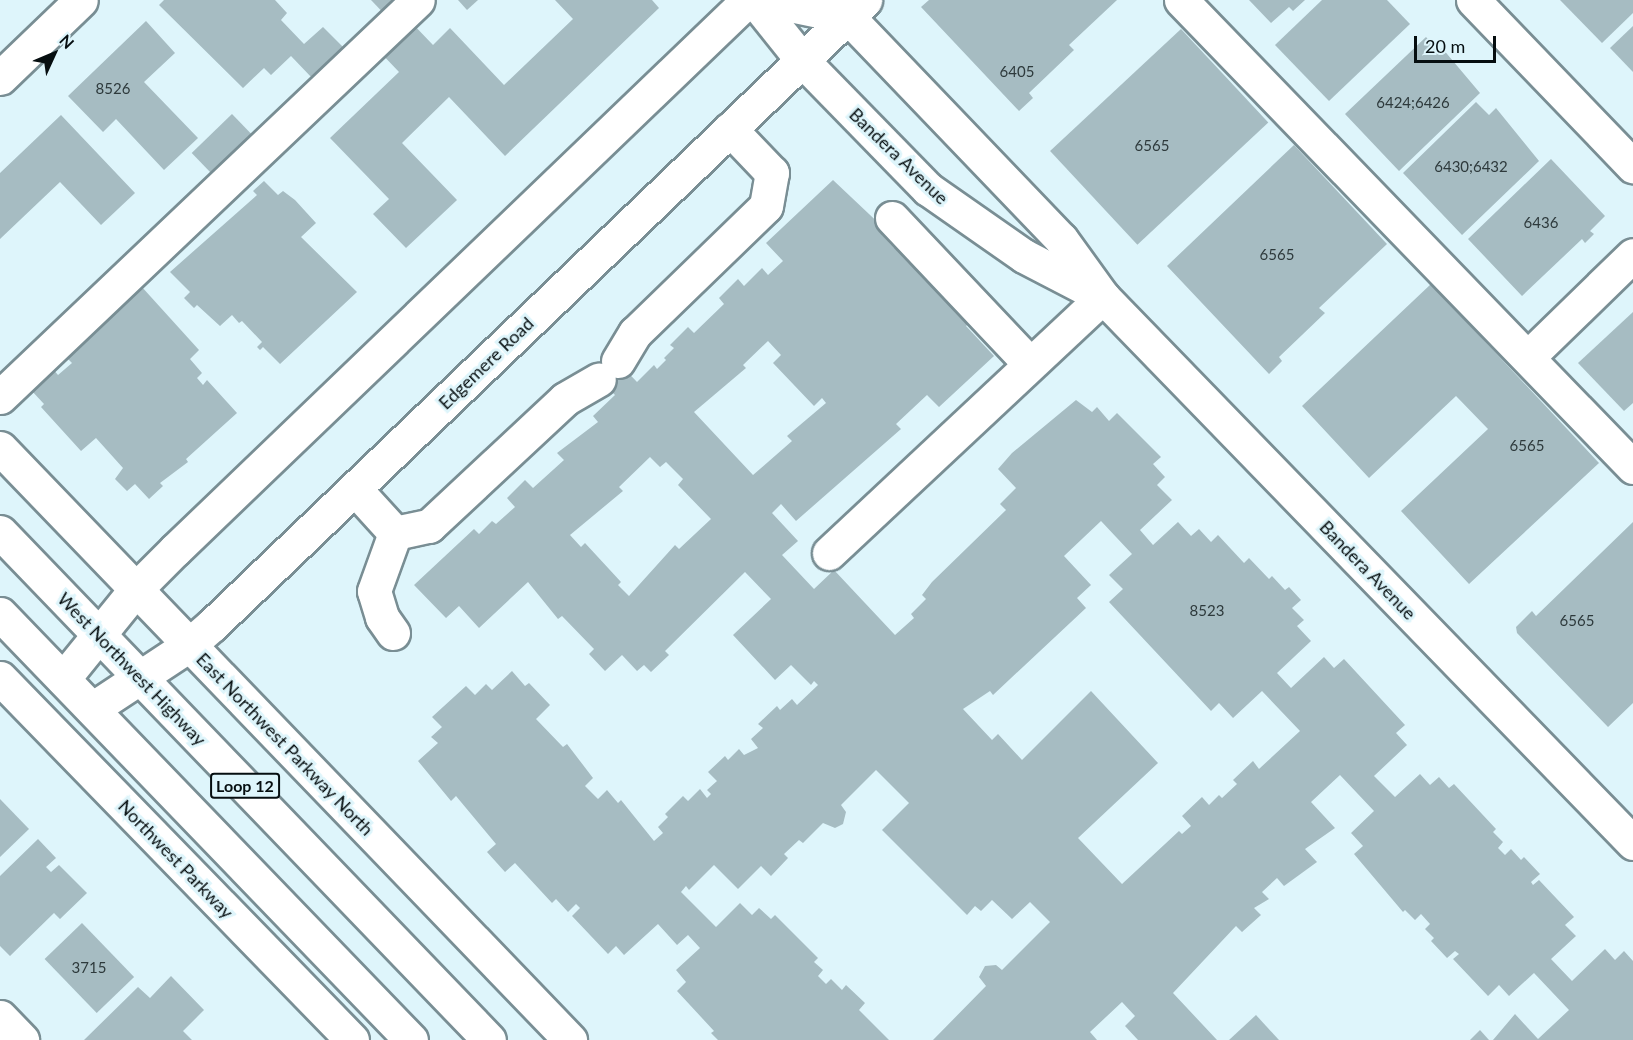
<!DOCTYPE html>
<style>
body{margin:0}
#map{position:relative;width:1633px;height:1040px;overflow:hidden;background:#def5fb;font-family:Lato,sans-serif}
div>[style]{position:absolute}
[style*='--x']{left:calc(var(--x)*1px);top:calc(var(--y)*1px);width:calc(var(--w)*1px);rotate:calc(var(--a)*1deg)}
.building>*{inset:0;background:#a6bcc2;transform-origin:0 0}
.roads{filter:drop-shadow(2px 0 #798e94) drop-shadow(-2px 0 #798e94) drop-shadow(0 2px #798e94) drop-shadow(0 -2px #798e94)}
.minor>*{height:33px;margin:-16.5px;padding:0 16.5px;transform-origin:16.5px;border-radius:16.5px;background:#fff}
.major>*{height:33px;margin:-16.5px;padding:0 16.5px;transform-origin:16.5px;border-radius:16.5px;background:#fff}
span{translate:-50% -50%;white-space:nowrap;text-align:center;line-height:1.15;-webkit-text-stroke:6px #def5fb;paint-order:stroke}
.number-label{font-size:15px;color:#2e3a3c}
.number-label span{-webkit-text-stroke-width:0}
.shield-label span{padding:2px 4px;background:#def5fb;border:2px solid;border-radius:4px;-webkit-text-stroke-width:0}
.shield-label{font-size:16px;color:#060e10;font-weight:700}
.street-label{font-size:18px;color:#060e10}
.north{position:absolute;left:24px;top:24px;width:60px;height:60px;-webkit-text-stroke:4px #def5fb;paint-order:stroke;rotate:46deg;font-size:16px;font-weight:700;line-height:24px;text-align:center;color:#060e10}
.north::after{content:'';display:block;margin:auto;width:21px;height:27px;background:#060e10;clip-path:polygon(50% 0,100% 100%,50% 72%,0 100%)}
.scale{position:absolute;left:1414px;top:36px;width:82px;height:27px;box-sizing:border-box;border:3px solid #060e10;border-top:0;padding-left:8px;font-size:18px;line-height:21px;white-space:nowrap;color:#060e10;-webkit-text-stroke:4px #def5fb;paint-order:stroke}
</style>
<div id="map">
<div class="building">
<i style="clip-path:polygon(164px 0,275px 0,287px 13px,281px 20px,304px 44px,323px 27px,345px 49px,313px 79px,291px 56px,271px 75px,264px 68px,243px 88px,159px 5px)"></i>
<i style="clip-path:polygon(371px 0,415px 0,392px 22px)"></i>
<i style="clip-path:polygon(458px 0,478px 0,467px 10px)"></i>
<i style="clip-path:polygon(555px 0,652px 0,659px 8px,505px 156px,449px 97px,402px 143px,457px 200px,406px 248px,373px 214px,389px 199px,330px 138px,399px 72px,379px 51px,410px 21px,433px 45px,450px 28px,504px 85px,573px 19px)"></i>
<i style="clip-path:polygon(929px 0,1117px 0,1069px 45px,1074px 50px,1029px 93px,1033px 98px,1019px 111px,921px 7px)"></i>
<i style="clip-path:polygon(1249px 0,1305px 0,1293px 11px,1289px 7px,1271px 23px)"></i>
<i style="clip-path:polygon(1322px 0,1387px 0,1410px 24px,1329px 101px,1275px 45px)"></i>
<i style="clip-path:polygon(1560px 0,1633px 0,1633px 13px,1602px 43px)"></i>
<i style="clip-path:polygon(146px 21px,175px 53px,144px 82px,198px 138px,164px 170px,116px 119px,103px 132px,68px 96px)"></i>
<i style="clip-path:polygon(1633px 26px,1633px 72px,1610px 48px)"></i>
<i style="left:1181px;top:29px;width:128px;height:179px;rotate:47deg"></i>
<i style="clip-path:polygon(1426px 37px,1439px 51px,1442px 48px,1480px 93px,1399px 171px,1345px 114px)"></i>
<i style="clip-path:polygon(1476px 102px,1489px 115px,1496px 108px,1539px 161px,1462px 235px,1403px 173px)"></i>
<i style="left:232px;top:114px;width:32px;height:56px;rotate:46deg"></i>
<i style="clip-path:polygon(61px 115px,135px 193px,101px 225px,60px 182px,0 239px,0 173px)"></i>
<i style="clip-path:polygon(1294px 145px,1387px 244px,1319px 308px,1325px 313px,1279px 357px,1282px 361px,1269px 374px,1167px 266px)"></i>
<i style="clip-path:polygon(1551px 159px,1605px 216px,1590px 231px,1594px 234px,1585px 243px,1582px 239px,1522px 296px,1468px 239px)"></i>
<i style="clip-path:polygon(evenodd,833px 180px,887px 231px,882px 235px,894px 248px,899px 243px,971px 321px,966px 326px,994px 356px,939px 407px,927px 395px,896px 424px,901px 429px,796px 521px,781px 504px,772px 513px,798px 541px,782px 555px,814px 589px,834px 570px,895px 635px,914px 618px,911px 614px,926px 599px,922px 595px,932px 582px,1006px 510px,1000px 504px,1016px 488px,998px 469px,1012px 453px,1076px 400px,1092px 412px,1097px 407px,1109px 421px,1117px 413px,1161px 457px,1153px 464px,1165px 477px,1157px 485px,1172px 500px,1140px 530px,1153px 545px,1178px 522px,1191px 536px,1199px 529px,1211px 542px,1218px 535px,1244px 563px,1249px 558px,1269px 579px,1272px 576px,1285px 590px,1289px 587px,1301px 600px,1292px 608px,1304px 620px,1297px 626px,1311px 641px,1277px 673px,1291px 688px,1324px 657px,1334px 668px,1344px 659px,1405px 725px,1396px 733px,1407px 745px,1374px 776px,1395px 797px,1420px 774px,1430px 785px,1439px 777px,1449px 788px,1454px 784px,1496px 829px,1493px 832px,1503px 842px,1498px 848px,1505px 855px,1511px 849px,1521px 860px,1524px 857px,1540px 874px,1531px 882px,1533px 885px,1539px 880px,1574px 917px,1565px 925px,1576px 936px,1551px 959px,1572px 981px,1605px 949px,1615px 960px,1624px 951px,1633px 961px,1633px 1040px,1493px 1040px,1515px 1014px,1538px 1039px,1569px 1010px,1534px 973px,1509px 996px,1499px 985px,1488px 996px,1453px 959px,1459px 954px,1455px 951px,1447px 958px,1431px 941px,1434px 938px,1425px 929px,1430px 924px,1421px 914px,1415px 920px,1405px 910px,1403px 912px,1354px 854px,1363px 846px,1351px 833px,1374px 811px,1340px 775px,1311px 802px,1335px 828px,1305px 849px,1317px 862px,1284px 886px,1277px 878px,1262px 892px,1269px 899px,1254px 908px,1261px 915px,1242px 932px,1236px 926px,1173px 993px,1217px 1040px,1138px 1040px,1125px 1026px,1135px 1016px,1122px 1002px,1090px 1032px,1097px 1040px,933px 1040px,986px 986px,979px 977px,985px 966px,996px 965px,1002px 970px,1050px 922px,1030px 902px,1012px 919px,992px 900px,981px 911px,975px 906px,967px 915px,882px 830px,909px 803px,876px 770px,841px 805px,846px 812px,843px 824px,835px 828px,823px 823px,803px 843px,799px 840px,784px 854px,788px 858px,771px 876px,761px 866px,738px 889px,714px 865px,689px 890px,686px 886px,681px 892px,716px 927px,740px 903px,752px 915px,759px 908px,771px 919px,775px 915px,818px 958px,814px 962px,823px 970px,818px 976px,826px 984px,831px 979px,842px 990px,846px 985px,865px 1003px,859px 1010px,889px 1040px,718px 1040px,711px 1033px,714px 1031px,677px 991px,686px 982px,676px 970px,700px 948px,688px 935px,677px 945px,658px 924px,624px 955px,616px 946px,608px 954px,572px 916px,580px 908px,576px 904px,568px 912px,556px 899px,552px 903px,515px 863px,505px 872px,487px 852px,496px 844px,456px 796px,451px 801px,418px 761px,438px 743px,431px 737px,442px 727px,432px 717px,466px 686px,475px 695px,486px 684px,492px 690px,512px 671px,525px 686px,529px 683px,550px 705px,536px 719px,563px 747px,567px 744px,593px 778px,585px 786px,598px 799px,607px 790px,618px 803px,621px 800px,654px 841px,663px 833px,658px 827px,668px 817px,665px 814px,683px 796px,688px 801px,700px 789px,707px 798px,711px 794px,707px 790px,717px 781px,708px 772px,725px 756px,728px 760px,739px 749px,744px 755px,758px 748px,751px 739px,763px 728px,758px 724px,777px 706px,780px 710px,792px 699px,797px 705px,818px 685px,814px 681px,811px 685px,791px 665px,775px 680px,733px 635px,771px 599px,745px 572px,665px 651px,669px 655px,651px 672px,644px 665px,637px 671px,622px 655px,605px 671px,589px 654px,594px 649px,562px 616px,558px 619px,528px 582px,479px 628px,459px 606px,446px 618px,414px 585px,474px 529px,479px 534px,492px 521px,496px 524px,515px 507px,507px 498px,525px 480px,533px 488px,564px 460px,557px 453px,598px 422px,593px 416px,615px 395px,599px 379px,615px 359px,637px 382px,654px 365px,657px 369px,666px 360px,664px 358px,674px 348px,670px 345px,688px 327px,694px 333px,724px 304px,719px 298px,738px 279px,744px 286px,762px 268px,768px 275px,783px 261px,766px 243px,833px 180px,768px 341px,781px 355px,773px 363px,814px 406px,822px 398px,826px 403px,787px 436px,792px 441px,753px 475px,694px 412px,746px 368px,743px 365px,768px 341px,833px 180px,650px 457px,660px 467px,666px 462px,683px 479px,678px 485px,711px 519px,679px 549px,675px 545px,629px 596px,618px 585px,621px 582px,585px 543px,581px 547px,570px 535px,623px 491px,619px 487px,650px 457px,833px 180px,1101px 521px,1132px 554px,1109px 575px,1123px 589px,1109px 602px,1211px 711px,1219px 703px,1233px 718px,1262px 691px,1300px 731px,1259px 769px,1253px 761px,1233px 780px,1237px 784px,1222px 798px,1219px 795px,1209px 805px,1202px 797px,1182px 816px,1191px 826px,1182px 834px,1179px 831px,1122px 884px,1078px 838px,1158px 763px,1091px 691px,1022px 760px,998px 734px,992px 740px,963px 709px,990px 691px,993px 695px,1086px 608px,1077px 598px,1091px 585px,1064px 556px,1101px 521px)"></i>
<i style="clip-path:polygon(264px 181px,278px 195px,283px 191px,295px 200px,316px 223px,301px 237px,357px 292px,280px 364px,263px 347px,260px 350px,257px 347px,262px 342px,242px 321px,239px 323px,232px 315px,220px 326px,197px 305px,194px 308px,184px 298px,190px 292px,170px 272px,257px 195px,253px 191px)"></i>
<i style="clip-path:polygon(1431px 284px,1599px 463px,1469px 584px,1401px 511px,1488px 429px,1456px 396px,1369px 478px,1302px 406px)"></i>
<i style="clip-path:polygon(141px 286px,199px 350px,190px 359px,202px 373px,197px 378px,203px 385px,207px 380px,237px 413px,186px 459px,188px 462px,160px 483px,163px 486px,149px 499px,135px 484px,127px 491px,115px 479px,123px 468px,96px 438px,81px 451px,41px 407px,44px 404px,31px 390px,53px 369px,58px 375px,72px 363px,68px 359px,99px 330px,96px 326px)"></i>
<i style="clip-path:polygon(1633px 312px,1633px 403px,1624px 411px,1578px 363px)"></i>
<i style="clip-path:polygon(1633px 522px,1633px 703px,1608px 727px,1517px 633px,1516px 627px,1532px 611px,1536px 616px)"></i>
<i style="clip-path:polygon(0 799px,29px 829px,0 857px)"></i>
<i style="clip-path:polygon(38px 839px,56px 858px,46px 867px,51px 872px,59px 865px,87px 893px,60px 919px,54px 913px,10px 956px,0 946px,0 876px)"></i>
<i style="left:82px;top:923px;width:75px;height:52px;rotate:46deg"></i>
<i style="clip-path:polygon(171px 976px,204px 1010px,183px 1031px,192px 1040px,84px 1040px,138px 987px,150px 998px)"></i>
<i style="clip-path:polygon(1256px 1015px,1279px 1040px,1229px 1040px)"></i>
<i style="clip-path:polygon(1480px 1030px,1489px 1040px,1470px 1040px)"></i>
</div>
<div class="roads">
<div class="minor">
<i style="--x:754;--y:0;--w:77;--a:51.3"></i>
<i style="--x:802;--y:60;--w:180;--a:45.7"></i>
<i style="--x:928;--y:189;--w:117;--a:34.9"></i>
<i style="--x:1024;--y:256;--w:82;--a:27.5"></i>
<i style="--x:766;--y:0;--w:84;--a:11.7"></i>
<i style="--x:848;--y:17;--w:308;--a:46.2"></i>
<i style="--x:1061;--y:239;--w:72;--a:54.1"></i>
<i style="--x:1103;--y:297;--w:761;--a:45.85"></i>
<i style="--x:1181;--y:0;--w:650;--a:45.94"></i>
<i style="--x:1473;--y:0;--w:231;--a:46.1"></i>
<i style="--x:0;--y:78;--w:112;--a:-43.9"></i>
<i style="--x:892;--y:218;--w:201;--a:46.6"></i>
<i style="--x:1528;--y:357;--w:146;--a:-44.2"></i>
<i style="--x:618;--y:361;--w:33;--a:-59"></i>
<i style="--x:635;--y:333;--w:182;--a:-44.1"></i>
<i style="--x:766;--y:206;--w:34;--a:-80"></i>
<i style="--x:772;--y:173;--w:61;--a:-133.7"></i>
<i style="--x:0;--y:397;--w:576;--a:-43.52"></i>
<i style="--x:0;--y:448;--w:822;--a:46.08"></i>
<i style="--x:355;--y:489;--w:59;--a:47.7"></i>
<i style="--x:395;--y:533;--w:35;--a:-12"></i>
<i style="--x:429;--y:526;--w:186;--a:-43"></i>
<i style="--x:565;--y:399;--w:39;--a:-30"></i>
<i style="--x:829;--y:553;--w:375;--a:-43.1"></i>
<i style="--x:393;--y:633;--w:19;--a:-125"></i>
<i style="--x:382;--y:617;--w:27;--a:-107"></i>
<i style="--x:374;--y:591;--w:62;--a:-70.1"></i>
<i style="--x:0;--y:678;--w:505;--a:45.8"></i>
<i style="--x:63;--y:679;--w:114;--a:-51"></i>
<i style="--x:135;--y:590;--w:57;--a:-45"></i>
<i style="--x:175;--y:550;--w:794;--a:-43.83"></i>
<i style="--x:92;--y:709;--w:116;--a:-33.4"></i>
<i style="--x:189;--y:645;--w:30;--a:-41"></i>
<i style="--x:212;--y:625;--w:904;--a:-43.74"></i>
<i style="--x:0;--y:1017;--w:32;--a:46"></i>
</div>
<div class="major">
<i style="--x:0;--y:532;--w:705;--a:46.09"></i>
<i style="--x:0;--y:614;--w:592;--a:46.03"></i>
</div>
</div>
<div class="number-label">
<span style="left:1017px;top:72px">6405</span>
<span style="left:113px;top:89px">8526</span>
<span style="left:1413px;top:103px">6424;6426</span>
<span style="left:1152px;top:146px">6565</span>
<span style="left:1471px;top:167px">6430;6432</span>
<span style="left:1541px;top:223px">6436</span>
<span style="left:1277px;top:255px">6565</span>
<span style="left:1527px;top:446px">6565</span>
<span style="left:1207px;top:611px">8523</span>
<span style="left:1577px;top:621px">6565</span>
<span style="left:89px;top:968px">3715</span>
</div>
<div class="shield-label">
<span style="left:245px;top:786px">Loop 12</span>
</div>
<div class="street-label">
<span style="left:899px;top:156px;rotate:44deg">Bandera Avenue</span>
<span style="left:486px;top:363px;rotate:-44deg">Edgemere Road</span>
<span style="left:1368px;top:570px;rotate:46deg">Bandera Avenue</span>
<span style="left:132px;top:669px;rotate:46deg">West Northwest Highway</span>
<span style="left:285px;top:744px;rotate:46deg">East Northwest Parkway North</span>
<span style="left:176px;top:859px;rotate:46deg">Northwest Parkway</span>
</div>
<div class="north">N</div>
<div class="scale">20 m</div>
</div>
